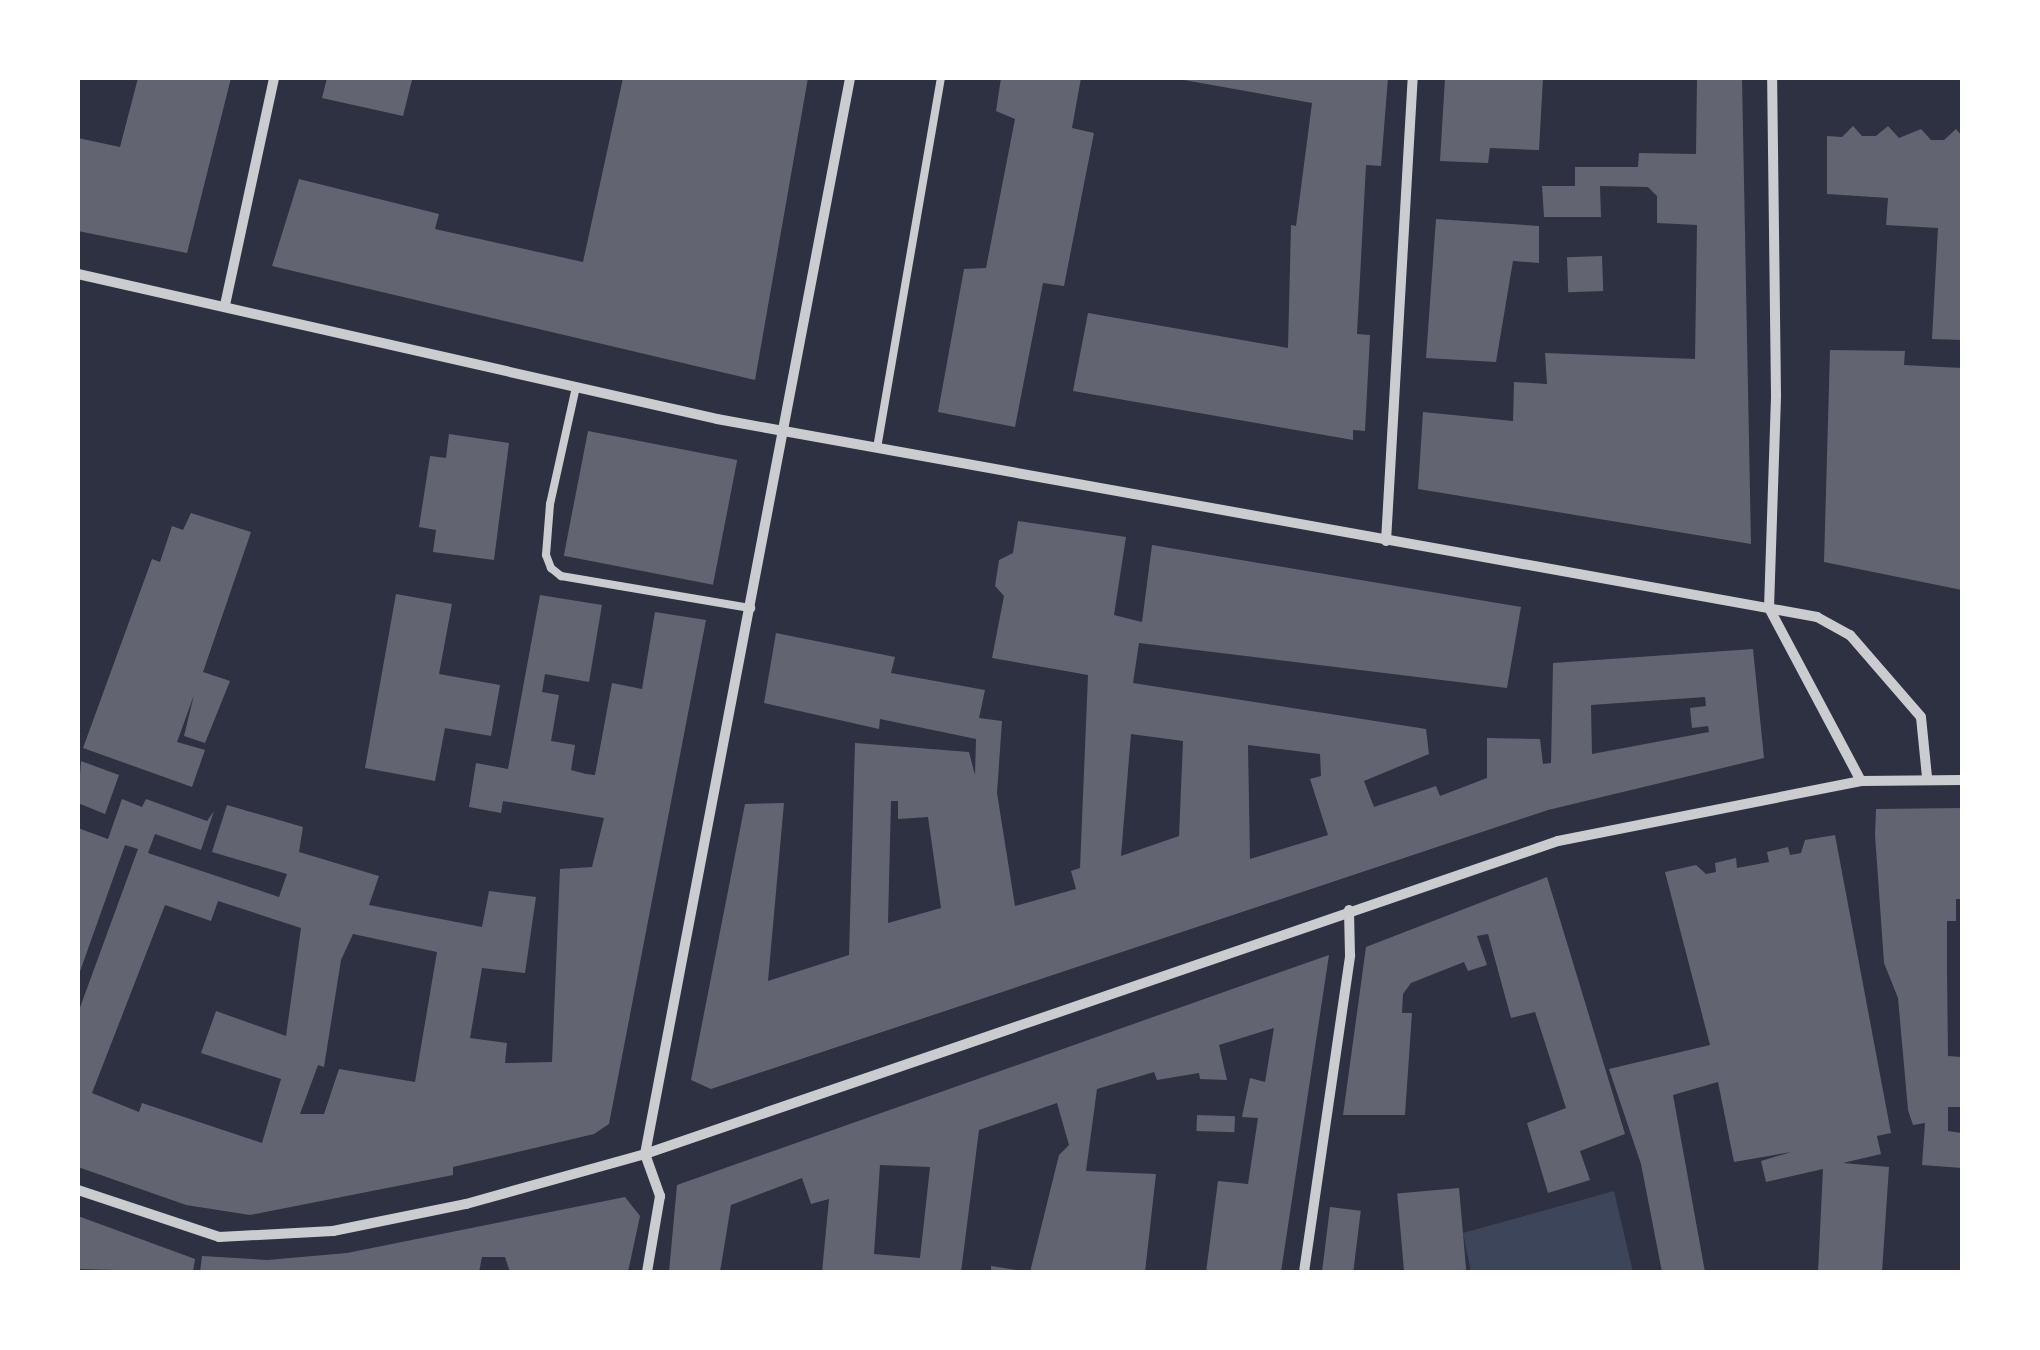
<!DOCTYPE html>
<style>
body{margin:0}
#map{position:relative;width:2040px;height:1350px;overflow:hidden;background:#2d3142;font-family:"DM Sans",sans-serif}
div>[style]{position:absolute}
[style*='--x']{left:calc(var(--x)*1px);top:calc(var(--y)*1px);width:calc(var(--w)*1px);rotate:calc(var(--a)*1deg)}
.green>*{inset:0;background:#3c4559}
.building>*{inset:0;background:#626471;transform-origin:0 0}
.service>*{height:8px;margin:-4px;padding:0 4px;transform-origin:4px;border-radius:4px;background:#caccd0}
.minor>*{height:10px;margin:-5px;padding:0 5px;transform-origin:5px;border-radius:5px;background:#caccd0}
span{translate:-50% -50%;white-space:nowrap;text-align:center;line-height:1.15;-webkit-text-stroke:10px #fff;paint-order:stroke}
.frame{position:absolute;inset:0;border:80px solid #fff;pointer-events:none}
</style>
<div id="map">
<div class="green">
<i style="clip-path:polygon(1614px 1191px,1633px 1272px,1471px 1272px,1463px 1233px)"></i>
</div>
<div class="building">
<i style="clip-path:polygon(138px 78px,231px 78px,187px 253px,78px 231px,78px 138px,120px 147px)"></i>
<i style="clip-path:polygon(327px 78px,421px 78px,412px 80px,403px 116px,322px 98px)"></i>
<i style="clip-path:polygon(623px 78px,808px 78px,755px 380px,272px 266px,299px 179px,439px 214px,435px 229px,583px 262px)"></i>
<i style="clip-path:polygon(1001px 78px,1081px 78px,1072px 128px,1094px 133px,1064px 286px,1043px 283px,1015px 427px,938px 412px,964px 269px,986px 268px,1015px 119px,996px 111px)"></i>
<i style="clip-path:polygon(1173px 78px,1388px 78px,1381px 166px,1366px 165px,1357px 334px,1370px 335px,1365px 431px,1353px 430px,1353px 440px,1073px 391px,1088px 313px,1288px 348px,1291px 225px,1296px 226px,1312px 103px)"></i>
<i style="clip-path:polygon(1445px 78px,1543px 78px,1539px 150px,1490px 148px,1488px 163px,1440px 161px)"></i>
<i style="clip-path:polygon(1697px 78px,1742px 78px,1751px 544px,1418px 489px,1423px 412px,1513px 421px,1514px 382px,1547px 384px,1545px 353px,1695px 359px,1697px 225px,1657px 223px,1657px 196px,1648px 187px,1600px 186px,1601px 217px,1544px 217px,1542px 186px,1575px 186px,1575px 167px,1638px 167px,1639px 153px,1696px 154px)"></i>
<i style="clip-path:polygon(1853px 126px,1862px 136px,1876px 136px,1888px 126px,1899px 138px,1921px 129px,1931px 140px,1944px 140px,1956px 129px,1962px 136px,1962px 340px,1932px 339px,1938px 228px,1886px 225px,1888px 198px,1827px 194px,1827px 136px,1842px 137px)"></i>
<i style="clip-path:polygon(1436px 219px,1539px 226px,1539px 263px,1513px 261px,1496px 362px,1426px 358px)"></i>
<i style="left:1602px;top:256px;width:35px;height:35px;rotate:88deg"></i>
<i style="clip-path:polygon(1830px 350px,1905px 351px,1904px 365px,1962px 368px,1962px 590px,1824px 562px)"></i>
<i style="left:588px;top:431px;width:152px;height:127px;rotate:11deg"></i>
<i style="clip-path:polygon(449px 434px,509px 443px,494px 560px,433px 552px,436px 530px,419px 527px,430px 456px,446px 458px)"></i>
<i style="clip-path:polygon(191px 513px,251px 532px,203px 672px,230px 681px,205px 743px,184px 736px,194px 695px,177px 742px,205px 750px,192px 787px,83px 748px,152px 559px,160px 562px,172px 526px,183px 530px)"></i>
<i style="clip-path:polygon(evenodd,1018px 521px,1126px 537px,1114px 615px,1142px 622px,1152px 545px,1521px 607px,1507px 688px,1139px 643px,1133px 683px,1426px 729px,1429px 754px,1364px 781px,1374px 807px,1436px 786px,1440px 796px,1487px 778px,1487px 738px,1540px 739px,1543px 764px,1551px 763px,1553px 663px,1753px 649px,1764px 758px,1548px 810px,711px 1089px,691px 1080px,745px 804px,784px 803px,768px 981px,849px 955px,855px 743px,969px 752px,975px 775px,976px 739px,880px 719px,879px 729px,764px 703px,776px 633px,895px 657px,891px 673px,985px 690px,979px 718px,1002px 721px,997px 793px,1015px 906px,1076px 889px,1071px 871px,1080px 868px,1088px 675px,992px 658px,1004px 596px,995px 586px,999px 560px,1013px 553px,1018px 521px,1705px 697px,1706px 706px,1690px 708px,1692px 728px,1708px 726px,1709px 732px,1592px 754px,1591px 705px,1705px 697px,1018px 521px,1131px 734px,1183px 741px,1179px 836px,1121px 856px,1131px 734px,1018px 521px,1248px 745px,1320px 754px,1321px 776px,1310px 779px,1328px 835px,1250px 859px,1248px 745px,1018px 521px,891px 801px,898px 801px,898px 819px,928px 817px,941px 908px,888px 923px,891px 801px)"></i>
<i style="clip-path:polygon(396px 594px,452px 604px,439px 674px,500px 685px,491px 736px,445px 728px,435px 781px,365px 768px)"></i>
<i style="clip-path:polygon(evenodd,540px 595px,602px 605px,589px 682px,545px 674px,542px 692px,559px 695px,551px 741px,575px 745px,571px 770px,586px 774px,595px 775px,612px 683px,642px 689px,655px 612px,706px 620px,609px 1124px,594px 1134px,453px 1167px,453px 1175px,250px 1215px,186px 1205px,78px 1167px,78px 1013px,138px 849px,125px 845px,78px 977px,78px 828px,108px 839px,122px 799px,142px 807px,146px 799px,207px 821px,214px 811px,201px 850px,155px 834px,148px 853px,279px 897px,287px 874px,212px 852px,227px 805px,303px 827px,299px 852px,379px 876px,369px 905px,482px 927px,489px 891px,536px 897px,525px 973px,482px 968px,470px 1038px,507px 1043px,505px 1063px,552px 1062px,560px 869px,592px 867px,604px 818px,503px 801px,501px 813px,469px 807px,476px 763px,508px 769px,540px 595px,218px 901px,301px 928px,286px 1036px,216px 1011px,201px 1053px,281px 1079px,262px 1143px,142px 1103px,139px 1112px,92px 1093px,165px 905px,211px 921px,218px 901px,540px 595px,353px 934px,437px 952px,415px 1082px,339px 1069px,324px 1114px,300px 1114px,318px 1065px,324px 1067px,341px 960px,353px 934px)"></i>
<i style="clip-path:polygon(81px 761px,119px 775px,105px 814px,78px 803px)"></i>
<i style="clip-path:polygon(1962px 808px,1962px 899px,1956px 899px,1956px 921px,1947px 921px,1947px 968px,1948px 1056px,1962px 1057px,1962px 1107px,1948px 1107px,1948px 1131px,1962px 1133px,1962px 1168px,1922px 1165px,1925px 1123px,1913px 1125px,1908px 1110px,1898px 998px,1884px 963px,1875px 835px,1876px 809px)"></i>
<i style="clip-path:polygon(1835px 835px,1891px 1133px,1877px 1136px,1881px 1154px,1843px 1163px,1889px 1167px,1882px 1272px,1818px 1272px,1823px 1169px,1766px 1182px,1761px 1161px,1791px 1152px,1734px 1162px,1718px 1082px,1673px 1095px,1705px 1272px,1662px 1272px,1641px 1164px,1609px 1069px,1710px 1045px,1665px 872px,1696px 865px,1706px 874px,1716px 872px,1715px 863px,1736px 858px,1737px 868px,1769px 862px,1767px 852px,1788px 847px,1790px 855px,1801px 853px,1805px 840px)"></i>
<i style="clip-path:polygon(1547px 877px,1625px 1134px,1580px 1151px,1590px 1180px,1548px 1193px,1527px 1123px,1566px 1108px,1535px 1012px,1511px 1018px,1488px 934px,1477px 936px,1487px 965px,1468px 971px,1464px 962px,1411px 983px,1403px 994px,1402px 1013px,1412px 1013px,1405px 1115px,1343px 1115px,1366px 947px)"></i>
<i style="clip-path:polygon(evenodd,1329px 955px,1281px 1272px,1206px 1272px,1218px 1181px,1248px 1184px,1258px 1118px,1242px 1117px,1250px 1078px,1265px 1082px,1274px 1028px,1219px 1045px,1227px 1080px,1200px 1079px,1199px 1073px,1157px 1080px,1154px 1072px,1097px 1089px,1086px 1171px,1156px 1174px,1145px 1272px,991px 1272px,991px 1266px,1030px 1272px,1059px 1155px,1069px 1145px,1057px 1103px,979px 1130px,961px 1272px,822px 1272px,829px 1199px,811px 1204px,802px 1178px,731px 1205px,720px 1272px,669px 1272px,677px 1185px,1329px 955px,880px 1165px,930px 1167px,920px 1258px,874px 1254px,880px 1165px)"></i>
<i style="left:1197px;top:1115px;width:38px;height:16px;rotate:2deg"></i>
<i style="left:1459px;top:1188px;width:84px;height:62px;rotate:85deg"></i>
<i style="clip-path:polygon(625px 1197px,640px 1216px,628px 1272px,510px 1272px,505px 1257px,482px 1257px,479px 1272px,200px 1272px,202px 1256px,267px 1260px,347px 1253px)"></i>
<i style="left:1330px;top:1207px;width:31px;height:66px;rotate:7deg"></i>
<i style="clip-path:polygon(78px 1216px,195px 1259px,193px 1272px,78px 1269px)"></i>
</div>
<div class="service">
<i style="--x:576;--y:387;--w:120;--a:102.5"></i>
<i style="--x:550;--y:504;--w:51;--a:94.5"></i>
<i style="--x:546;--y:555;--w:14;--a:69"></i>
<i style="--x:551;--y:568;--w:13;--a:39"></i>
<i style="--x:561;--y:576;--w:193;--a:9.6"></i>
<i style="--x:877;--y:448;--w:375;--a:-80.2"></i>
</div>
<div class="minor">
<i style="--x:78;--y:274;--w:655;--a:12.78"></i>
<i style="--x:717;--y:419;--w:1118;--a:10.2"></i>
<i style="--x:1817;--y:617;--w:38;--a:29"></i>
<i style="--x:1850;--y:635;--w:108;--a:49.1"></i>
<i style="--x:1921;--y:717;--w:60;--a:84.3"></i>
<i style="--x:225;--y:305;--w:232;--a:-77.8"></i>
<i style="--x:1386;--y:541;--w:464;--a:-86.7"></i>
<i style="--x:1769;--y:608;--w:213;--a:-88.1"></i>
<i style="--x:1776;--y:395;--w:317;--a:-90.7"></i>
<i style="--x:1769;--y:608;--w:196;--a:62"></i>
<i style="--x:645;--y:1154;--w:1095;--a:-79.21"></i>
<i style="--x:645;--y:1154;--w:45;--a:70.3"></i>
<i style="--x:660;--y:1196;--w:77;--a:99.7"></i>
<i style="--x:78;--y:1190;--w:149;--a:18.4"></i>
<i style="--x:219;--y:1237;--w:114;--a:-3"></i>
<i style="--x:333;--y:1231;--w:136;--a:-11.5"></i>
<i style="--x:466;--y:1204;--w:186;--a:-15.6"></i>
<i style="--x:645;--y:1154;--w:965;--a:-18.92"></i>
<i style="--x:1558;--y:841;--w:309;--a:-11.2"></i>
<i style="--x:1861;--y:781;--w:101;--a:-0.6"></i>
<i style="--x:1304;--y:1272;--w:320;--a:-81.7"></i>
<i style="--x:1350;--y:955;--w:45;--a:-91.3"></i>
</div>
<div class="frame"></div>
</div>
